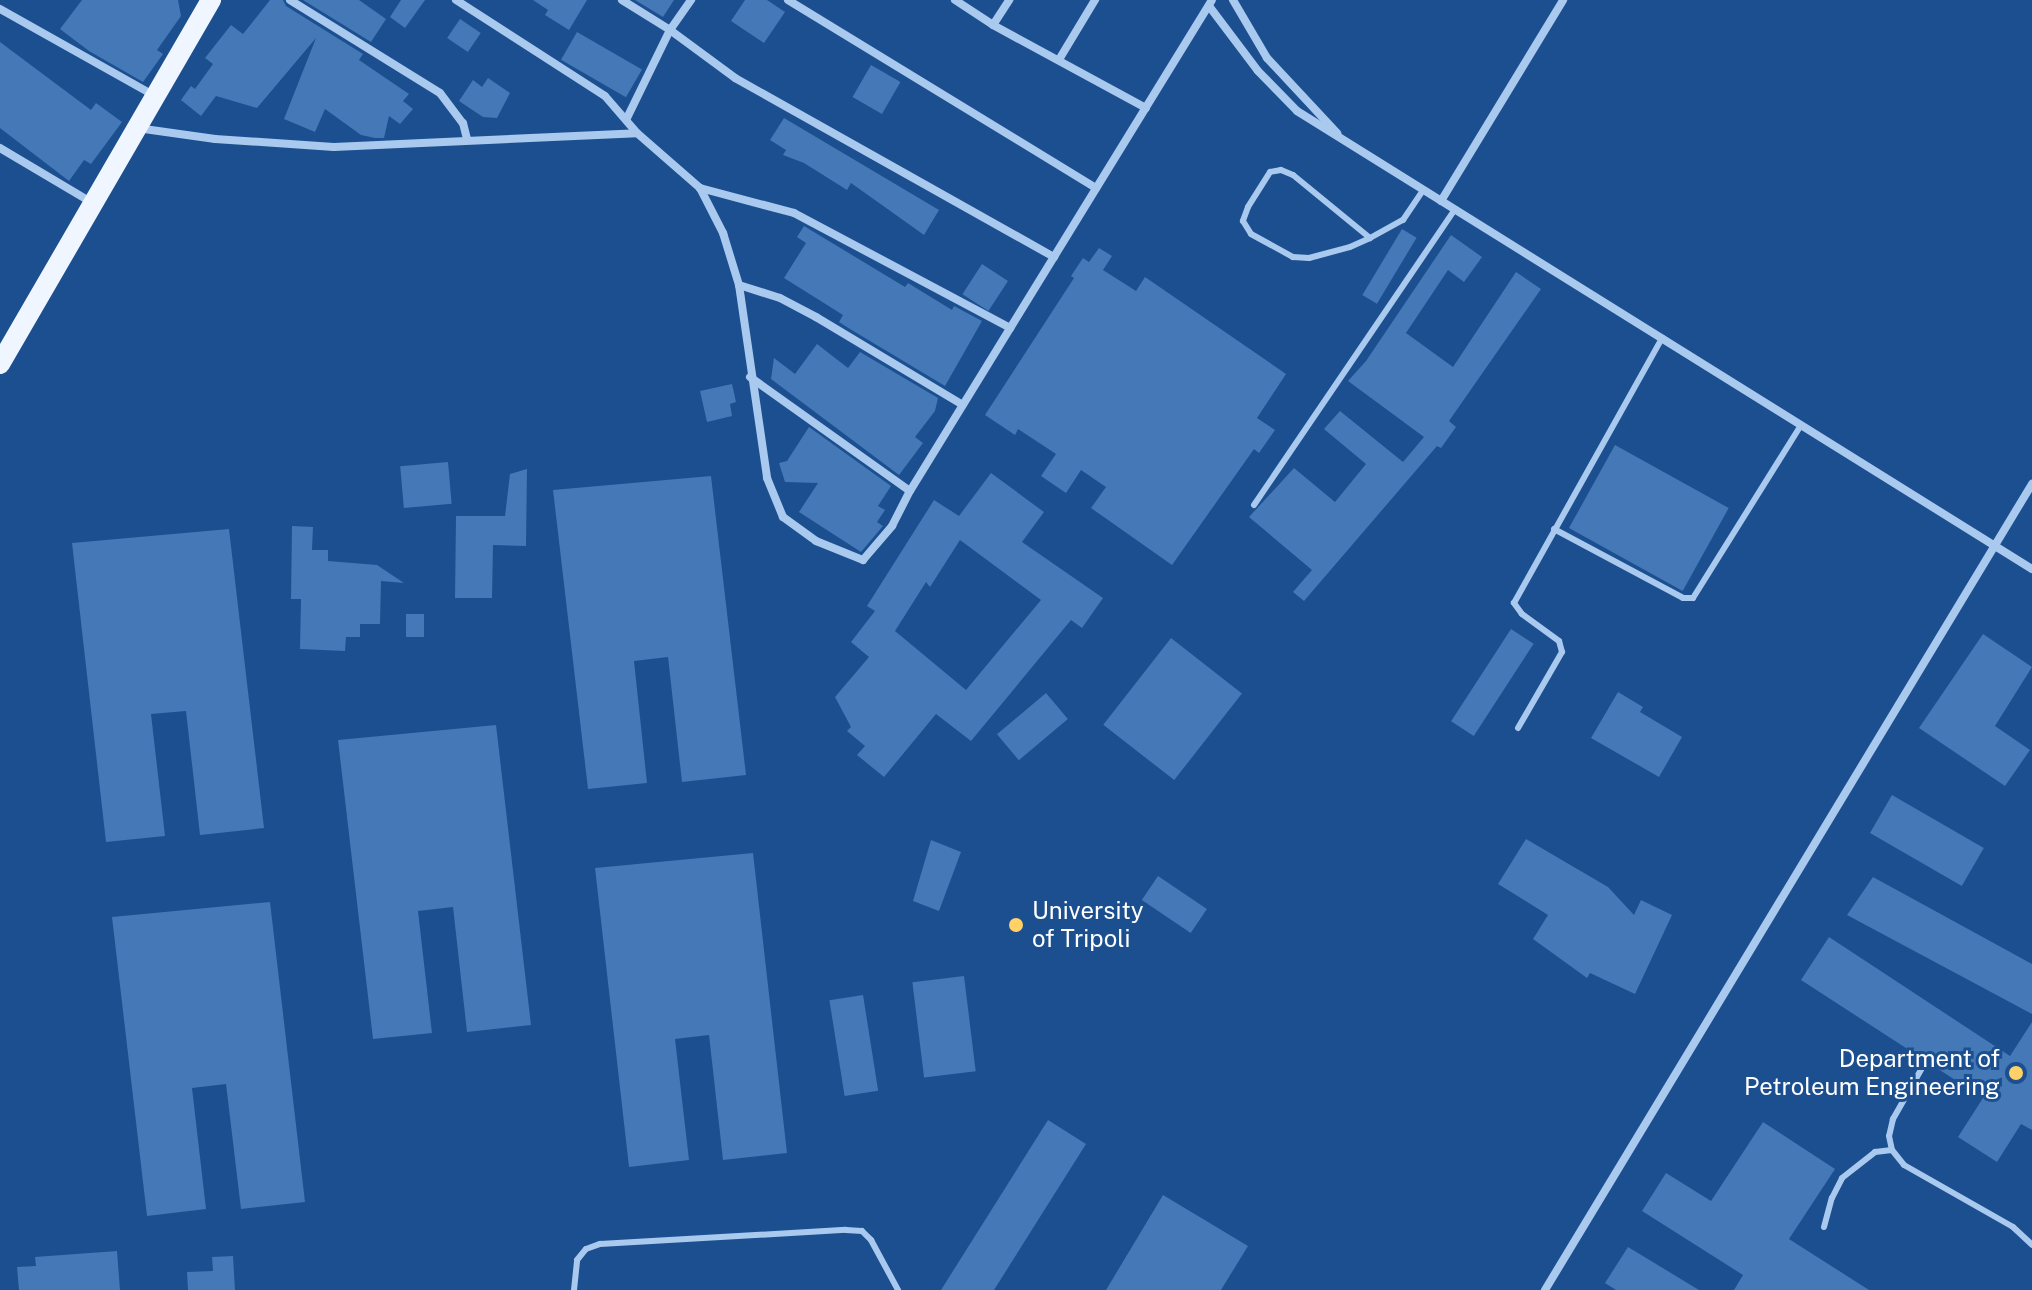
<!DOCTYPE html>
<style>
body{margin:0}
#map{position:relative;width:2032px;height:1290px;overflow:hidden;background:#1b4f8f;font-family:"Public Sans",sans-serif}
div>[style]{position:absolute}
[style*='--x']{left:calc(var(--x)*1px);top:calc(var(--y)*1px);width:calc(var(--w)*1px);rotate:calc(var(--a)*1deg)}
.building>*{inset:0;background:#4478b7;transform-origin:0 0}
.service>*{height:6px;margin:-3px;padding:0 3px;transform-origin:3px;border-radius:3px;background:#a9c9ee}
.minor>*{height:8px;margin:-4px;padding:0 4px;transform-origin:4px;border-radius:4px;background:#a9c9ee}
.primary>*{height:20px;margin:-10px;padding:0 10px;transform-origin:10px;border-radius:10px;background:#f0f6ff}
.dots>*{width:22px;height:22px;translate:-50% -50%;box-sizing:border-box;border:4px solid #1b4f8f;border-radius:50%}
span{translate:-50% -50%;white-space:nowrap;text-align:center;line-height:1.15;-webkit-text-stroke:6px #1b4f8f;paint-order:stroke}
.poi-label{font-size:24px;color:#fff}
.left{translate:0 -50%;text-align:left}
.right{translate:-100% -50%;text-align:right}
</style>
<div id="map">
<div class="building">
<i style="clip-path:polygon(82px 0,178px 0,181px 16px,157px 50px,163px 54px,143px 82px,89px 51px,60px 29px)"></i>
<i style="clip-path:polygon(270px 0,283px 0,286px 6px,363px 54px,359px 60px,409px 94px,403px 101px,413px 109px,400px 124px,389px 116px,384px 138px,375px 138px,361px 135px,325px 109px,315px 132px,284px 119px,316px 38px,257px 108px,216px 96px,201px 116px,181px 100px,191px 86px,195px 89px,213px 64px,205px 58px,231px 25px,243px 34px)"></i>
<i style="clip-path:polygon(303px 0,359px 0,386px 19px,371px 42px)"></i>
<i style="clip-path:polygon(401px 0,425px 0,405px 28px,390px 17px)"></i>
<i style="clip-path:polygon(533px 0,587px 0,569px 30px,545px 15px,548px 10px)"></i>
<i style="clip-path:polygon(635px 0,674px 0,663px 17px)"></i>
<i style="clip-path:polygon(745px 0,767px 0,785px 12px,764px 43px,731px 21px)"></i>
<i style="left:460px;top:19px;width:25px;height:23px;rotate:34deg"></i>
<i style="left:577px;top:32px;width:75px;height:32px;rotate:30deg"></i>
<i style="clip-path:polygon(0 42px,91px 110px,96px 103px,122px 122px,91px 164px,84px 160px,69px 181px,0 128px)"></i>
<i style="left:871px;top:65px;width:34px;height:37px;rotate:30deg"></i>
<i style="clip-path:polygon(488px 78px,510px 93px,497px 118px,483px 117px,459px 101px,473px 80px,482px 87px)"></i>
<i style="clip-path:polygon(784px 118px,939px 210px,924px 235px,851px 183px,847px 190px,804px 163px,783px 155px,786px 150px,770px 140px)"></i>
<i style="clip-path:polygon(804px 226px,905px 287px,908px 283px,952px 310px,954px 306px,982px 321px,945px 386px,850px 329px,839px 322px,843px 315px,784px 278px,806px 243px,797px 237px)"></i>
<i style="left:1402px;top:229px;width:17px;height:77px;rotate:31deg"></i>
<i style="clip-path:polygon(1451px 235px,1482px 257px,1464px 282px,1448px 270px,1406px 333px,1453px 367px,1516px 272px,1541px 289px,1449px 421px,1456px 427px,1441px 448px,1437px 446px,1304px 601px,1293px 592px,1312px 570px,1249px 517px,1294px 468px,1335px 502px,1366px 464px,1324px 429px,1340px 411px,1403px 462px,1424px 437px,1348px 381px,1366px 361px)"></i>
<i style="clip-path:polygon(1099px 248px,1112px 256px,1103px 270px,1136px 291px,1145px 277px,1286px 374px,1257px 418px,1275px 430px,1259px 453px,1254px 449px,1172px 565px,1091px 508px,1106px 487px,1081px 470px,1066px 493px,1041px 476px,1056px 454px,1018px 429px,1015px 435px,985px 415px,1074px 278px,1071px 276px,1083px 258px,1089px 262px)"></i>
<i style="left:982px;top:264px;width:31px;height:36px;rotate:33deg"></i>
<i style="clip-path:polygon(817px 344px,848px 368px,860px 352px,938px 398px,935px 411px,915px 437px,923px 443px,899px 475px,771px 379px,774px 358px,795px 374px)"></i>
<i style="clip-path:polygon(732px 384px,736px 402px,730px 404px,732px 416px,707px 422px,700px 391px)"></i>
<i style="clip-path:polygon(809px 427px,891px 486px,878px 506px,885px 510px,877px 522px,883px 526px,861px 552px,799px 512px,818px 483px,785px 482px,779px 463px,787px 461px)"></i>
<i style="left:1615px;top:445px;width:130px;height:95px;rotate:29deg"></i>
<i style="left:448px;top:462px;width:42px;height:48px;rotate:85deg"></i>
<i style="clip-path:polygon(527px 469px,526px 546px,493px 545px,492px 598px,455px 598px,456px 516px,505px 516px,510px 474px)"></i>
<i style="clip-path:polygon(evenodd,991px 473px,1044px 512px,1022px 542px,1103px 598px,1082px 628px,1071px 620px,971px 741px,936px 714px,884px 777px,857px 755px,865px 746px,847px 731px,851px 727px,835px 697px,869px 657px,851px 642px,875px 611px,867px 606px,934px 500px,959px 516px,991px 473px,960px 540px,1041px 600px,966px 690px,895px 631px,926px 582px,930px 587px,960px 540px)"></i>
<i style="clip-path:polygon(711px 476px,746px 775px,682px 782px,668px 657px,634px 661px,647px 783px,588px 789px,553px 490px)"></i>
<i style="clip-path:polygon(292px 526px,313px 527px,312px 550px,328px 550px,328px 561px,377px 565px,404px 583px,381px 581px,380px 624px,360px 624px,360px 637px,346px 637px,345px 651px,300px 649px,301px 599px,291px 599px)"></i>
<i style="clip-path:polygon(229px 529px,264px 828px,200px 835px,186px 711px,151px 714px,165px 836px,106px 842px,72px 543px)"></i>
<i style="left:406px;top:614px;width:18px;height:23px"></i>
<i style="left:1511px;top:629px;width:27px;height:110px;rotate:33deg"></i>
<i style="clip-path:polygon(1983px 634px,2032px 667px,1995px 726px,2030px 750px,2005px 786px,1919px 728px)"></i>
<i style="left:1171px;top:638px;width:90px;height:110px;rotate:38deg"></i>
<i style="clip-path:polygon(1618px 692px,1643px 707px,1640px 712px,1682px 737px,1659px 777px,1591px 738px)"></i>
<i style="left:1046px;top:693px;width:34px;height:64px;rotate:50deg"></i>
<i style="clip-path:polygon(496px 725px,531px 1025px,467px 1032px,453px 907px,418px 911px,432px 1033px,373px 1039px,338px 740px)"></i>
<i style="left:1892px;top:795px;width:106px;height:44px;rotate:30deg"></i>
<i style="clip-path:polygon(1526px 839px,1608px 887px,1634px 915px,1641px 900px,1672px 915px,1635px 994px,1590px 973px,1587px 978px,1533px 939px,1548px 915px,1498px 884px)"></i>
<i style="clip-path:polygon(931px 840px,961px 852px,939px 911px,913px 901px)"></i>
<i style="clip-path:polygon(753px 853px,787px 1153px,723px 1160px,709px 1035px,675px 1039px,689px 1160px,629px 1167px,595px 868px)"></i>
<i style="left:1158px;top:876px;width:59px;height:29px;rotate:34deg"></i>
<i style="clip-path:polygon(1873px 877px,2032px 964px,2032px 1014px,1847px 915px)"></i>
<i style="clip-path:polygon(270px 902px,305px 1202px,241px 1209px,226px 1084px,192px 1088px,206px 1209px,147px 1216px,112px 917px)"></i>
<i style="clip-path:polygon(1829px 937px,2010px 1056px,2032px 1022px,2032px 1130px,2021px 1124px,1997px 1162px,1958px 1137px,1983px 1098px,1801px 980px)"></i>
<i style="left:964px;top:976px;width:96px;height:52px;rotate:83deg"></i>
<i style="left:863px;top:995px;width:97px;height:34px;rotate:81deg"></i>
<i style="clip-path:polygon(1048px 1120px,1086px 1144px,994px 1290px,941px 1290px)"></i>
<i style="clip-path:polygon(1763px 1122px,1835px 1169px,1789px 1239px,1869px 1290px,1734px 1290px,1743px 1275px,1642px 1211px,1666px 1173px,1711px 1201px)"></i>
<i style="clip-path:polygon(1163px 1195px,1248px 1246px,1221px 1290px,1106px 1290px)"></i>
<i style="clip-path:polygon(1628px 1247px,1699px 1290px,1616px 1290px,1605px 1283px)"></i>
<i style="clip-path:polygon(117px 1251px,120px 1290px,19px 1290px,17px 1267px,36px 1266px,35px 1257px)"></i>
<i style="clip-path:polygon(233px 1256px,235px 1290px,188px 1290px,187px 1272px,213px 1271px,212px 1257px)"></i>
</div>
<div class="service">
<i style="--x:1370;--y:238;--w:99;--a:-140.7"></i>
<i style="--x:1293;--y:175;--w:13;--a:-157"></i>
<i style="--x:1281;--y:170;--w:11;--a:170"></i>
<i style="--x:1270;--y:172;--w:41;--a:122.2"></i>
<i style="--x:1248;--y:207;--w:15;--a:110"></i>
<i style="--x:1243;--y:221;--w:15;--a:58"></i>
<i style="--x:1251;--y:234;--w:48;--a:28.7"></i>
<i style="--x:1293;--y:257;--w:16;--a:4"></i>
<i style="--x:1309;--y:258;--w:42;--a:-15"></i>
<i style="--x:1350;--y:247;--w:22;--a:-24"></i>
<i style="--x:1370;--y:238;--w:38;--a:-29"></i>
<i style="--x:1403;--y:220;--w:36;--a:-56"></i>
<i style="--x:1254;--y:505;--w:358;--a:-55.8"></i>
<i style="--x:1554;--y:529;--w:146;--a:28.1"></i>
<i style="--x:1683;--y:598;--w:10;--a:0"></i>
<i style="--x:1693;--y:598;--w:204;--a:-58"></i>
<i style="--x:1518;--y:728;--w:88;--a:-59.9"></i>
<i style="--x:1562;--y:652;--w:11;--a:-105"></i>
<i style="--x:1559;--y:641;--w:46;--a:-143.9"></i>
<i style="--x:1522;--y:614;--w:14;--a:-126"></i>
<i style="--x:1514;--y:603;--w:304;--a:-60.8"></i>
<i style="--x:1922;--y:1068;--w:59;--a:119.6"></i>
<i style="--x:1893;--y:1119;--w:17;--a:103"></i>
<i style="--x:1889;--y:1136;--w:14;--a:78"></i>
<i style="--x:1892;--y:1150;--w:19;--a:51"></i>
<i style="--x:1904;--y:1165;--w:125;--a:29.6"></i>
<i style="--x:2013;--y:1227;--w:26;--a:43"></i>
<i style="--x:1824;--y:1227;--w:30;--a:-75"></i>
<i style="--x:1832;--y:1198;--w:22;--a:-63"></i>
<i style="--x:1842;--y:1178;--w:42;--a:-38.2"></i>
<i style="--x:1875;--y:1152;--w:17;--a:-7"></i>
<i style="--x:574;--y:1290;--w:30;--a:-84"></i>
<i style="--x:577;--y:1260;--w:14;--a:-51"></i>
<i style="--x:586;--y:1249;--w:15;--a:-20"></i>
<i style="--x:600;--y:1244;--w:246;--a:-3.3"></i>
<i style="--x:846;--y:1230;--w:16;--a:4"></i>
<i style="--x:862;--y:1231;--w:13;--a:45"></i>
<i style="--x:871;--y:1240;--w:57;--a:61.6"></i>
</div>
<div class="minor">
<i style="--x:290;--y:0;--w:176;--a:31.8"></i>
<i style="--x:440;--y:93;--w:38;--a:53"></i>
<i style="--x:463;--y:123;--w:16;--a:76"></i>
<i style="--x:456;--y:0;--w:177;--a:32.8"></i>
<i style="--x:605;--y:96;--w:49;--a:49.1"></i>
<i style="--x:622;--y:0;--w:57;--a:32"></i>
<i style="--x:670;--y:30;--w:81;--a:36.4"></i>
<i style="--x:735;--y:78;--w:366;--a:29.3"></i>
<i style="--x:788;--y:0;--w:361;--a:31.4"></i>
<i style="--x:955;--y:0;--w:45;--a:33.3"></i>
<i style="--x:993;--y:25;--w:174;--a:28.5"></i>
<i style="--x:1233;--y:0;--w:67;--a:59.6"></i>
<i style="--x:1267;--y:58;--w:103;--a:47"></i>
<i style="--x:1209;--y:6;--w:81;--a:53"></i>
<i style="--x:1258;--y:71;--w:56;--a:45.7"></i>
<i style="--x:1297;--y:111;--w:866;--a:31.93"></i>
<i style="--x:0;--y:9;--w:176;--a:29.3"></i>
<i style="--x:993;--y:25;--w:30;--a:-57"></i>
<i style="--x:1060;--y:58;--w:68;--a:-58.9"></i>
<i style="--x:627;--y:118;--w:98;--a:-64"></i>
<i style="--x:670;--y:30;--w:37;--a:-55"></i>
<i style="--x:137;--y:128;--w:79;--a:8"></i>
<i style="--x:215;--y:139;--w:119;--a:3.8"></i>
<i style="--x:334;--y:147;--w:303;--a:-2.6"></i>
<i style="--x:637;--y:133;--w:84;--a:41.1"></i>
<i style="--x:700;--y:188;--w:51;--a:62.9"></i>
<i style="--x:723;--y:233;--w:54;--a:72.9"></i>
<i style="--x:739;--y:285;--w:195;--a:81.7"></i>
<i style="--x:767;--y:478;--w:42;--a:67.7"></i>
<i style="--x:783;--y:517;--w:41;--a:36"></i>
<i style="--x:816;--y:541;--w:51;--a:22"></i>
<i style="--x:863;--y:560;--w:45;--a:-49.5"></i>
<i style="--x:892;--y:526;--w:39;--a:-63"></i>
<i style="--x:910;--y:491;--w:576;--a:-58.41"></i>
<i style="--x:0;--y:148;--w:106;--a:30.7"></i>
<i style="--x:700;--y:188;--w:97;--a:14.9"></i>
<i style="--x:794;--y:213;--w:245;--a:28"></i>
<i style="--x:1441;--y:201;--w:235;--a:-58.7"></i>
<i style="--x:739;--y:285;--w:43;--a:17.6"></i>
<i style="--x:780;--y:298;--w:41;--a:27.8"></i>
<i style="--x:816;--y:317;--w:171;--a:30.9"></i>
<i style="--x:750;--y:377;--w:196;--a:35.5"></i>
<i style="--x:1545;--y:1290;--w:942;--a:-58.86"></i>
</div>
<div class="primary">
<i style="--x:0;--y:364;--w:421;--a:-59.9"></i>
</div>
<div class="dots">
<i style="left:1016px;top:925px;background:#ffd166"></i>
<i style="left:2016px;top:1073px;background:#ffd166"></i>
</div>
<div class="poi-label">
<span class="left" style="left:1032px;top:925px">University<br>of Tripoli</span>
<span class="right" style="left:2000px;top:1073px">Department of<br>Petroleum Engineering</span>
</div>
</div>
